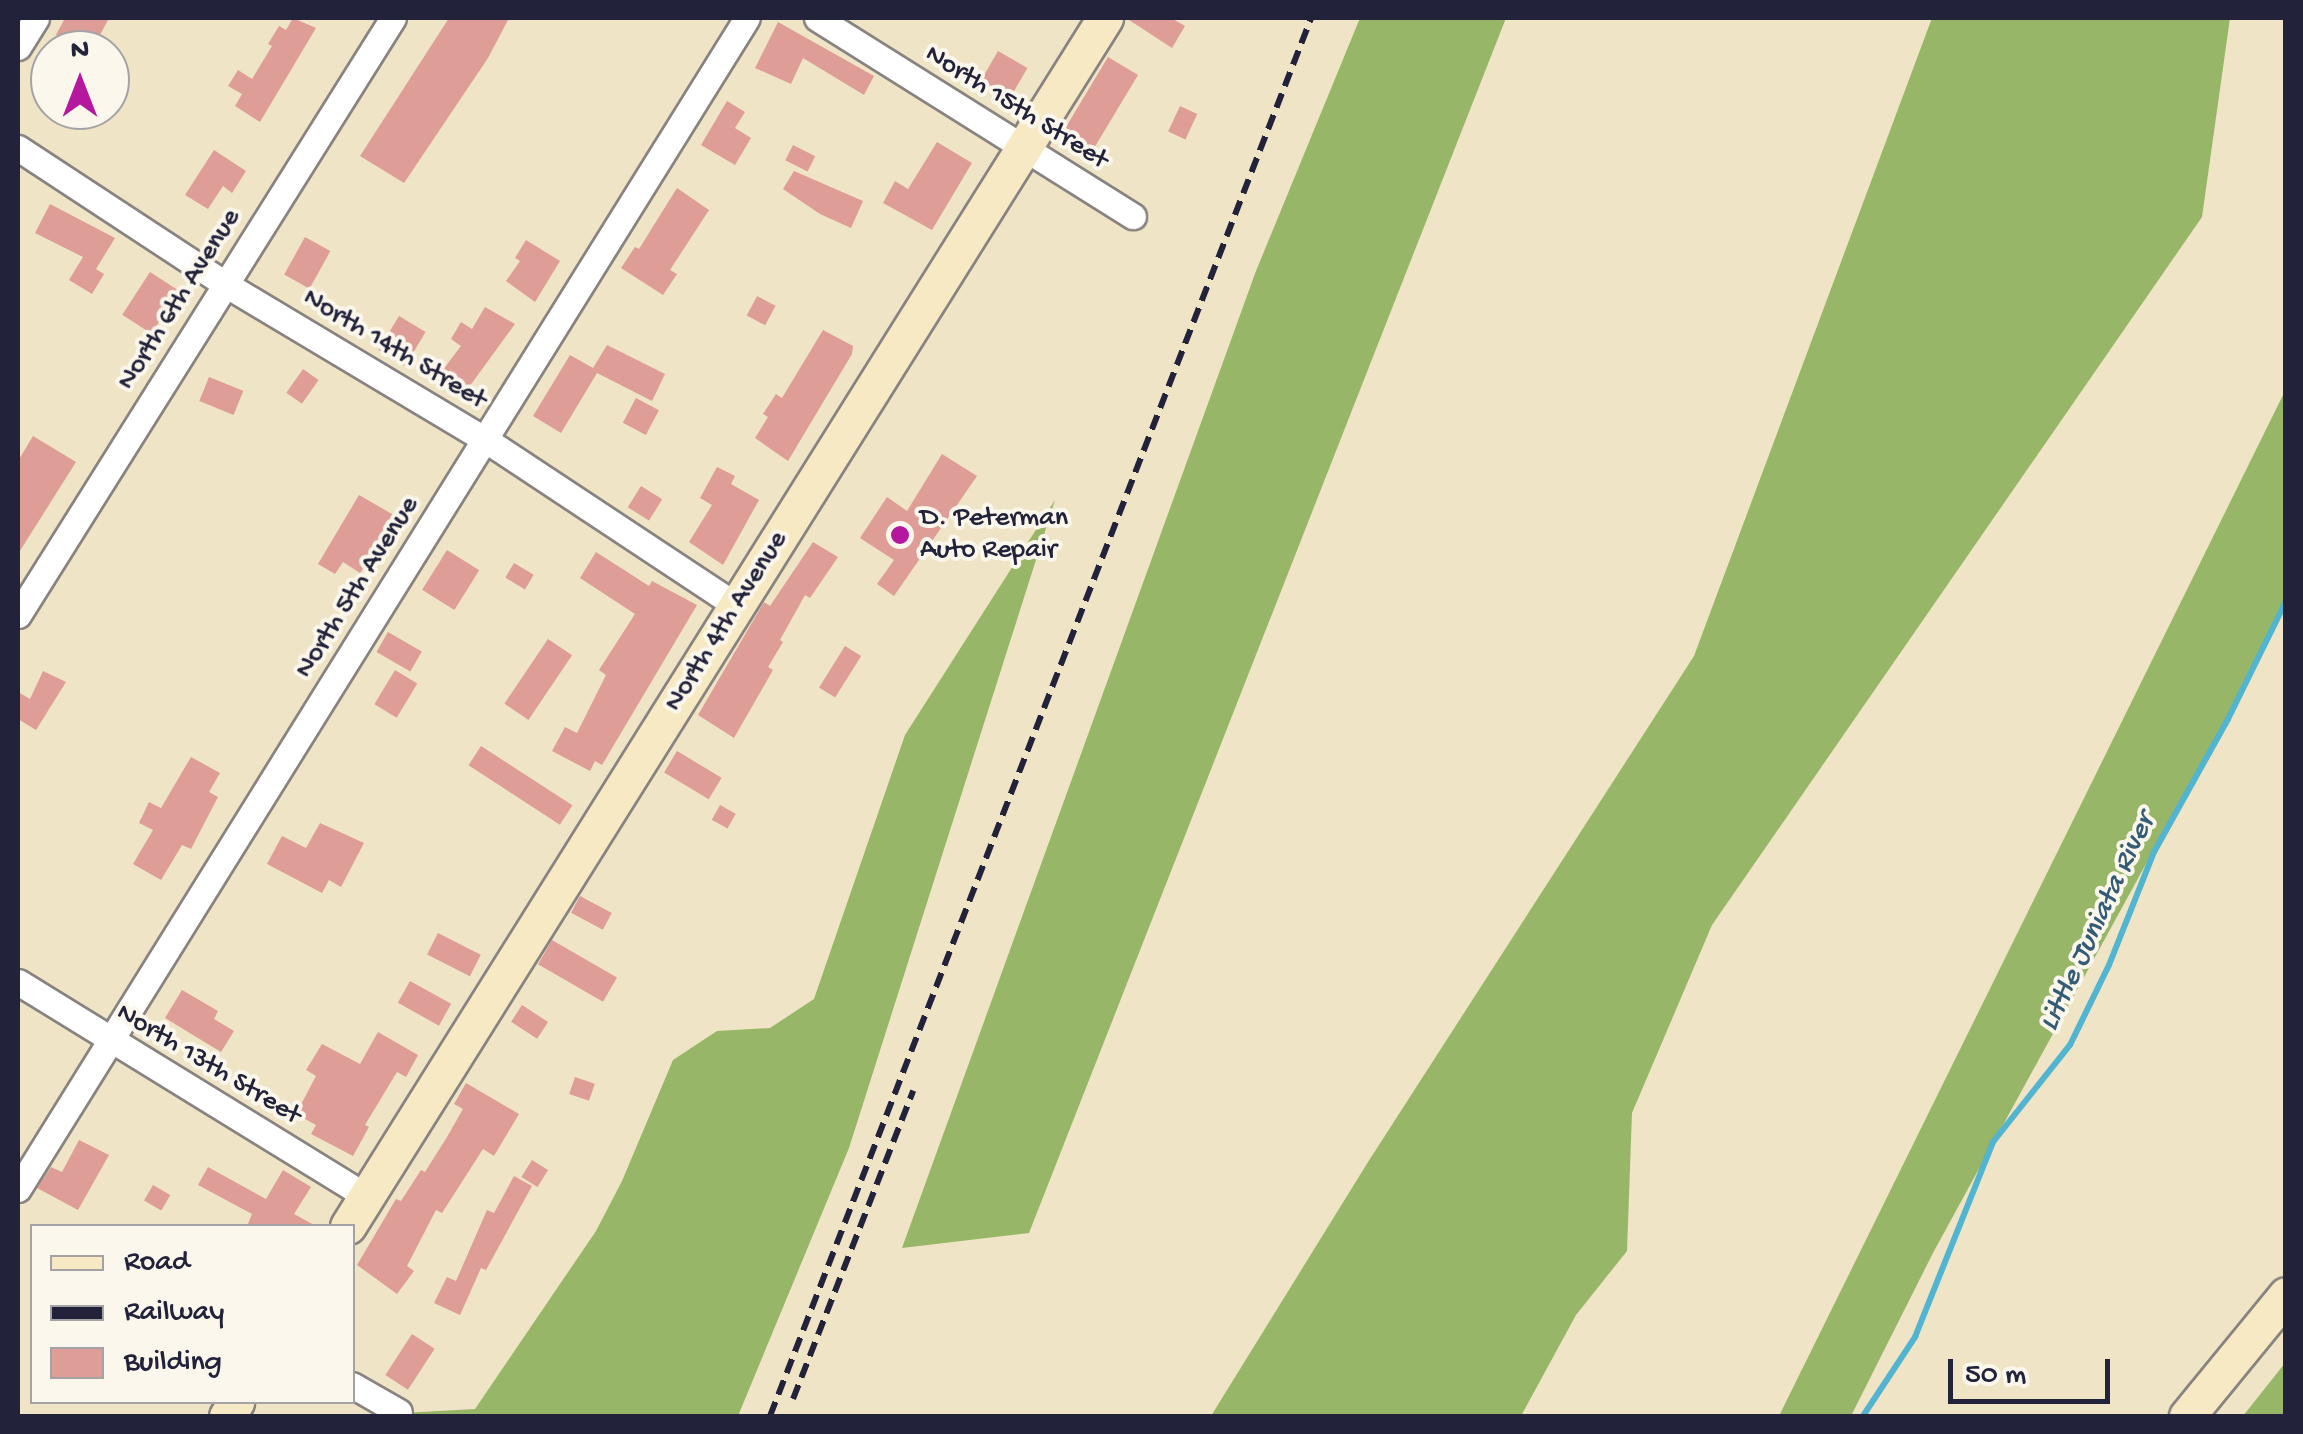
<!DOCTYPE html>
<style>
body{margin:0}
#map{position:relative;width:2303px;height:1434px;overflow:hidden;background:#efe4c6;font-family:"Gochi Hand",sans-serif}
div>[style]{position:absolute}
[style*='--x']{left:calc(var(--x)*1px);top:calc(var(--y)*1px);width:calc(var(--w)*1px);rotate:calc(var(--a)*1deg)}
.forest>*{inset:0;background:#98b668}
.stream>*{height:6px;margin:-3px;padding:0 3px;transform-origin:3px;border-radius:3px;background:#51b4d0}
.building>*{inset:0;background:#de9e97;transform-origin:0 0}
.roads{filter:drop-shadow(2px 0 #888380) drop-shadow(-2px 0 #888380) drop-shadow(0 2px #888380) drop-shadow(0 -2px #888380)}
.minor>*{height:25px;margin:-12.5px;padding:0 12.5px;transform-origin:12.5px;border-radius:12.5px;background:#fff}
.secondary>*{height:35px;margin:-17.5px;padding:0 17.5px;transform-origin:17.5px;border-radius:17.5px;background:#f7e9c3}
.rail>*{height:6px;margin-top:-3px;transform-origin:0;background:repeating-linear-gradient(90deg,#22223b 0 15px,transparent 0 23px)}
.dots>*{width:28px;height:28px;translate:-50% -50%;box-sizing:border-box;border:5px solid #fbf7ec;border-radius:50%}
span{translate:-50% -50%;white-space:nowrap;text-align:center;line-height:1.15;-webkit-text-stroke:8px #fbf7ec;paint-order:stroke}
.street-label{font-size:28px;color:#22223b}
.poi-label{font-size:28px;color:#22223b}
.left{translate:0 -50%;text-align:left}
.water-label{font-size:30px;color:#355c77;font-style:italic}
.frame{position:absolute;inset:0;border:20px solid #22223b;pointer-events:none}
.legend{position:absolute;left:30px;top:1224px;width:325px;height:180px;box-sizing:border-box;background:#fbf7ec;border:2px solid #a4a2a5;margin:0;padding:12px 18px;list-style:none;font-size:30px;color:#22223b}
.legend li{display:flex;align-items:center;gap:20px;height:50px}
.legend b{width:50px;border:2px solid #a4a2a5}
.north{position:absolute;left:30px;top:30px;width:100px;height:100px;box-sizing:border-box;background:#fbf7ec;border:2px solid #a4a2a5;border-radius:50%;rotate:0deg;font-size:28px;font-weight:700;line-height:40px;text-align:center;color:#22223b}
.north::after{content:'';display:block;margin:auto;width:35px;height:45px;background:#b5179e;clip-path:polygon(50% 0,100% 100%,50% 72%,0 100%)}
.scale{position:absolute;left:1948px;top:1359px;width:162px;height:45px;box-sizing:border-box;border:5px solid #22223b;border-top:0;padding-left:12px;font-size:30px;line-height:35px;white-space:nowrap;color:#22223b;-webkit-text-stroke:8px #fbf7ec;paint-order:stroke}
</style>
<div id="map">
<div class="forest">
<i style="clip-path:polygon(1360px 18px,1506px 18px,1029px 1233px,902px 1248px,1256px 271px)"></i>
<i style="clip-path:polygon(1932px 18px,2230px 18px,2202px 217px,1712px 925px,1632px 1113px,1627px 1251px,1576px 1315px,1521px 1416px,1211px 1416px,1368px 1162px,1694px 656px)"></i>
<i style="clip-path:polygon(2285px 391px,2285px 605px,2268px 641px,1934px 1251px,1851px 1416px,1779px 1416px)"></i>
<i style="clip-path:polygon(1055px 500px,849px 1148px,738px 1416px,348px 1416px,475px 1409px,596px 1231px,622px 1181px,673px 1060px,717px 1031px,770px 1028px,814px 999px,905px 735px)"></i>
<i style="clip-path:polygon(2285px 1363px,2285px 1416px,2243px 1416px)"></i>
</div>
<div class="stream">
<i style="--x:1863;--y:1416;--w:95;--a:-56.6"></i>
<i style="--x:1915;--y:1337;--w:210;--a:-68.2"></i>
<i style="--x:1993;--y:1142;--w:124;--a:-51.6"></i>
<i style="--x:2070;--y:1045;--w:89;--a:-64"></i>
<i style="--x:2109;--y:965;--w:122;--a:-68.3"></i>
<i style="--x:2154;--y:852;--w:152;--a:-60.9"></i>
<i style="--x:2228;--y:719;--w:131;--a:-63.8"></i>
</div>
<div class="building">
<i style="clip-path:polygon(65px 18px,109px 18px,92px 50px,56px 35px)"></i>
<i style="clip-path:polygon(293px 18px,316px 28px,260px 122px,235px 106px,242px 94px,228px 86px,238px 70px,252px 79px,272px 46px,268px 44px,279px 26px,286px 30px)"></i>
<i style="clip-path:polygon(449px 18px,509px 18px,488px 58px,404px 183px,360px 156px)"></i>
<i style="clip-path:polygon(1126px 18px,1171px 18px,1185px 26px,1172px 48px)"></i>
<i style="clip-path:polygon(778px 22px,874px 76px,864px 95px,803px 58px,791px 84px,755px 68px)"></i>
<i style="left:998px;top:51px;width:34px;height:34px;rotate:30deg"></i>
<i style="left:1108px;top:57px;width:35px;height:91px;rotate:31deg"></i>
<i style="clip-path:polygon(727px 101px,745px 112px,735px 128px,751px 138px,735px 165px,701px 145px)"></i>
<i style="left:1180px;top:106px;width:19px;height:28px;rotate:25deg"></i>
<i style="clip-path:polygon(937px 142px,972px 163px,932px 230px,883px 203px,895px 181px,908px 189px)"></i>
<i style="left:793px;top:145px;width:25px;height:17px;rotate:27deg"></i>
<i style="clip-path:polygon(214px 150px,246px 171px,232px 193px,223px 186px,208px 209px,185px 195px)"></i>
<i style="clip-path:polygon(794px 171px,863px 201px,851px 228px,820px 214px,783px 189px)"></i>
<i style="clip-path:polygon(677px 188px,709px 210px,670px 270px,677px 274px,663px 295px,621px 268px,635px 247px,639px 249px)"></i>
<i style="clip-path:polygon(50px 204px,115px 238px,96px 269px,104px 274px,92px 294px,69px 280px,83px 257px,35px 233px)"></i>
<i style="left:305px;top:237px;width:29px;height:43px;rotate:29deg"></i>
<i style="clip-path:polygon(526px 240px,560px 261px,535px 302px,506px 281px,520px 261px,515px 258px)"></i>
<i style="left:150px;top:272px;width:35px;height:51px;rotate:33deg"></i>
<i style="left:757px;top:296px;width:21px;height:22px;rotate:28deg"></i>
<i style="clip-path:polygon(485px 307px,515px 324px,464px 394px,439px 375px,461px 346px,451px 339px,461px 322px,472px 329px)"></i>
<i style="left:399px;top:316px;width:31px;height:40px;rotate:31deg"></i>
<i style="clip-path:polygon(823px 330px,853px 346px,852px 354px,788px 461px,755px 438px,768px 417px,763px 414px,776px 394px,782px 398px)"></i>
<i style="clip-path:polygon(607px 345px,665px 374px,652px 401px,597px 373px,561px 433px,533px 416px,570px 355px,593px 368px)"></i>
<i style="left:303px;top:369px;width:19px;height:29px;rotate:35deg"></i>
<i style="left:209px;top:377px;width:37px;height:26px;rotate:22deg"></i>
<i style="left:636px;top:398px;width:26px;height:28px;rotate:28deg"></i>
<i style="clip-path:polygon(33px 436px,76px 462px,18px 554px,18px 461px)"></i>
<i style="clip-path:polygon(942px 454px,977px 476px,894px 596px,877px 584px,894px 560px,860px 538px,887px 497px,907px 511px)"></i>
<i style="clip-path:polygon(717px 467px,735px 476px,731px 484px,759px 500px,723px 565px,689px 542px,712px 505px,700px 498px)"></i>
<i style="left:641px;top:486px;width:25px;height:25px;rotate:32deg"></i>
<i style="clip-path:polygon(359px 495px,399px 518px,360px 573px,343px 562px,335px 574px,318px 564px)"></i>
<i style="clip-path:polygon(813px 542px,838px 557px,810px 598px,805px 595px,780px 640px,783px 642px,768px 667px,773px 670px,734px 738px,698px 715px,764px 602px,770px 606px)"></i>
<i style="left:447px;top:550px;width:38px;height:47px;rotate:32deg"></i>
<i style="clip-path:polygon(596px 552px,649px 586px,652px 581px,697px 605px,602px 765px,595px 761px,590px 771px,552px 751px,565px 727px,577px 733px,606px 675px,599px 670px,635px 614px,580px 578px)"></i>
<i style="left:514px;top:563px;width:23px;height:17px;rotate:31deg"></i>
<i style="left:388px;top:632px;width:39px;height:23px;rotate:30deg"></i>
<i style="left:548px;top:639px;width:29px;height:78px;rotate:34deg"></i>
<i style="left:845px;top:646px;width:19px;height:49px;rotate:32deg"></i>
<i style="left:395px;top:670px;width:26px;height:40px;rotate:31deg"></i>
<i style="clip-path:polygon(43px 671px,66px 682px,36px 730px,18px 719px,18px 692px,30px 699px)"></i>
<i style="left:481px;top:746px;width:109px;height:23px;rotate:33deg"></i>
<i style="left:677px;top:751px;width:52px;height:25px;rotate:31deg"></i>
<i style="clip-path:polygon(191px 757px,220px 773px,209px 792px,218px 797px,191px 849px,182px 845px,161px 880px,133px 864px,153px 830px,139px 823px,149px 802px,161px 808px)"></i>
<i style="left:720px;top:805px;width:18px;height:17px;rotate:29deg"></i>
<i style="clip-path:polygon(320px 823px,364px 843px,341px 887px,329px 880px,322px 893px,267px 864px,282px 836px,306px 848px)"></i>
<i style="left:580px;top:896px;width:36px;height:19px;rotate:28deg"></i>
<i style="left:438px;top:933px;width:48px;height:24px;rotate:27deg"></i>
<i style="left:552px;top:940px;width:75px;height:28px;rotate:30deg"></i>
<i style="left:410px;top:981px;width:47px;height:25px;rotate:29deg"></i>
<i style="clip-path:polygon(182px 990px,218px 1011px,214px 1019px,234px 1031px,221px 1052px,165px 1018px)"></i>
<i style="left:522px;top:1005px;width:31px;height:20px;rotate:33deg"></i>
<i style="clip-path:polygon(378px 1032px,418px 1055px,406px 1077px,397px 1072px,365px 1125px,369px 1127px,353px 1156px,311px 1134px,316px 1125px,296px 1114px,316px 1076px,306px 1070px,322px 1044px,360px 1064px)"></i>
<i style="left:575px;top:1077px;width:21px;height:18px;rotate:19deg"></i>
<i style="clip-path:polygon(466px 1083px,519px 1114px,494px 1156px,483px 1149px,442px 1213px,436px 1210px,407px 1266px,414px 1271px,397px 1294px,357px 1265px,396px 1199px,401px 1201px,421px 1170px,425px 1172px,447px 1137px,463px 1109px,454px 1104px)"></i>
<i style="clip-path:polygon(79px 1140px,109px 1155px,78px 1210px,37px 1188px,51px 1167px,62px 1172px)"></i>
<i style="left:532px;top:1160px;width:19px;height:20px;rotate:32deg"></i>
<i style="clip-path:polygon(208px 1167px,266px 1199px,283px 1170px,311px 1187px,294px 1214px,316px 1226px,247px 1226px,252px 1214px,198px 1185px)"></i>
<i style="clip-path:polygon(514px 1176px,532px 1186px,486px 1270px,481px 1268px,460px 1315px,434px 1303px,447px 1277px,456px 1281px,487px 1210px,494px 1213px)"></i>
<i style="left:153px;top:1185px;width:20px;height:18px;rotate:30deg"></i>
<i style="left:412px;top:1334px;width:27px;height:49px;rotate:33deg"></i>
</div>
<div class="roads">
<div class="minor">
<i style="--x:817;--y:18;--w:373;--a:32.1"></i>
<i style="--x:18;--y:47;--w:34;--a:-58"></i>
<i style="--x:18;--y:148;--w:248;--a:33.3"></i>
<i style="--x:225;--y:284;--w:304;--a:30.9"></i>
<i style="--x:486;--y:440;--w:301;--a:33.5"></i>
<i style="--x:18;--y:615;--w:705;--a:-57.87"></i>
<i style="--x:18;--y:982;--w:410;--a:31.6"></i>
<i style="--x:18;--y:1189;--w:1379;--a:-58.1"></i>
<i style="--x:352;--y:1385;--w:54;--a:29.9"></i>
</div>
<div class="secondary">
<i style="--x:348;--y:1226;--w:1426;--a:-57.93"></i>
<i style="--x:227;--y:1416;--w:17;--a:-57"></i>
<i style="--x:2187;--y:1416;--w:156;--a:-50.7"></i>
</div>
</div>
<div class="rail">
<i style="--x:793;--y:1399;--w:331;--a:-68.7"></i>
<i style="--x:770;--y:1416;--w:1499;--a:-68.84"></i>
</div>
<div class="dots">
<i style="left:900px;top:535px;background:#b5179e"></i>
</div>
<div class="street-label">
<span style="left:1016px;top:108px;rotate:32deg">North 15th Street</span>
<span style="left:180px;top:300px;rotate:-58deg">North 6th Avenue</span>
<span style="left:394px;top:350px;rotate:31deg">North 14th Street</span>
<span style="left:358px;top:588px;rotate:-58deg">North 5th Avenue</span>
<span style="left:727px;top:622px;rotate:-58deg">North 4th Avenue</span>
<span style="left:208px;top:1065px;rotate:31deg">North 13th Street</span>
</div>
<div class="poi-label">
<span class="left" style="left:920px;top:535px">D. Peterman<br>Auto Repair</span>
</div>
<div class="water-label">
<span style="left:2099px;top:923px;rotate:-65deg">Little Juniata River</span>
</div>
<div class="frame"></div>
<ul class="legend">
<li><b style="height:12px;background:#f7e9c3"></b>Road</li>
<li><b style="height:12px;background:#22223b"></b>Railway</li>
<li><b style="height:28px;background:#de9e97"></b>Building</li>
</ul>
<div class="north">N</div>
<div class="scale">50 m</div>
</div>
